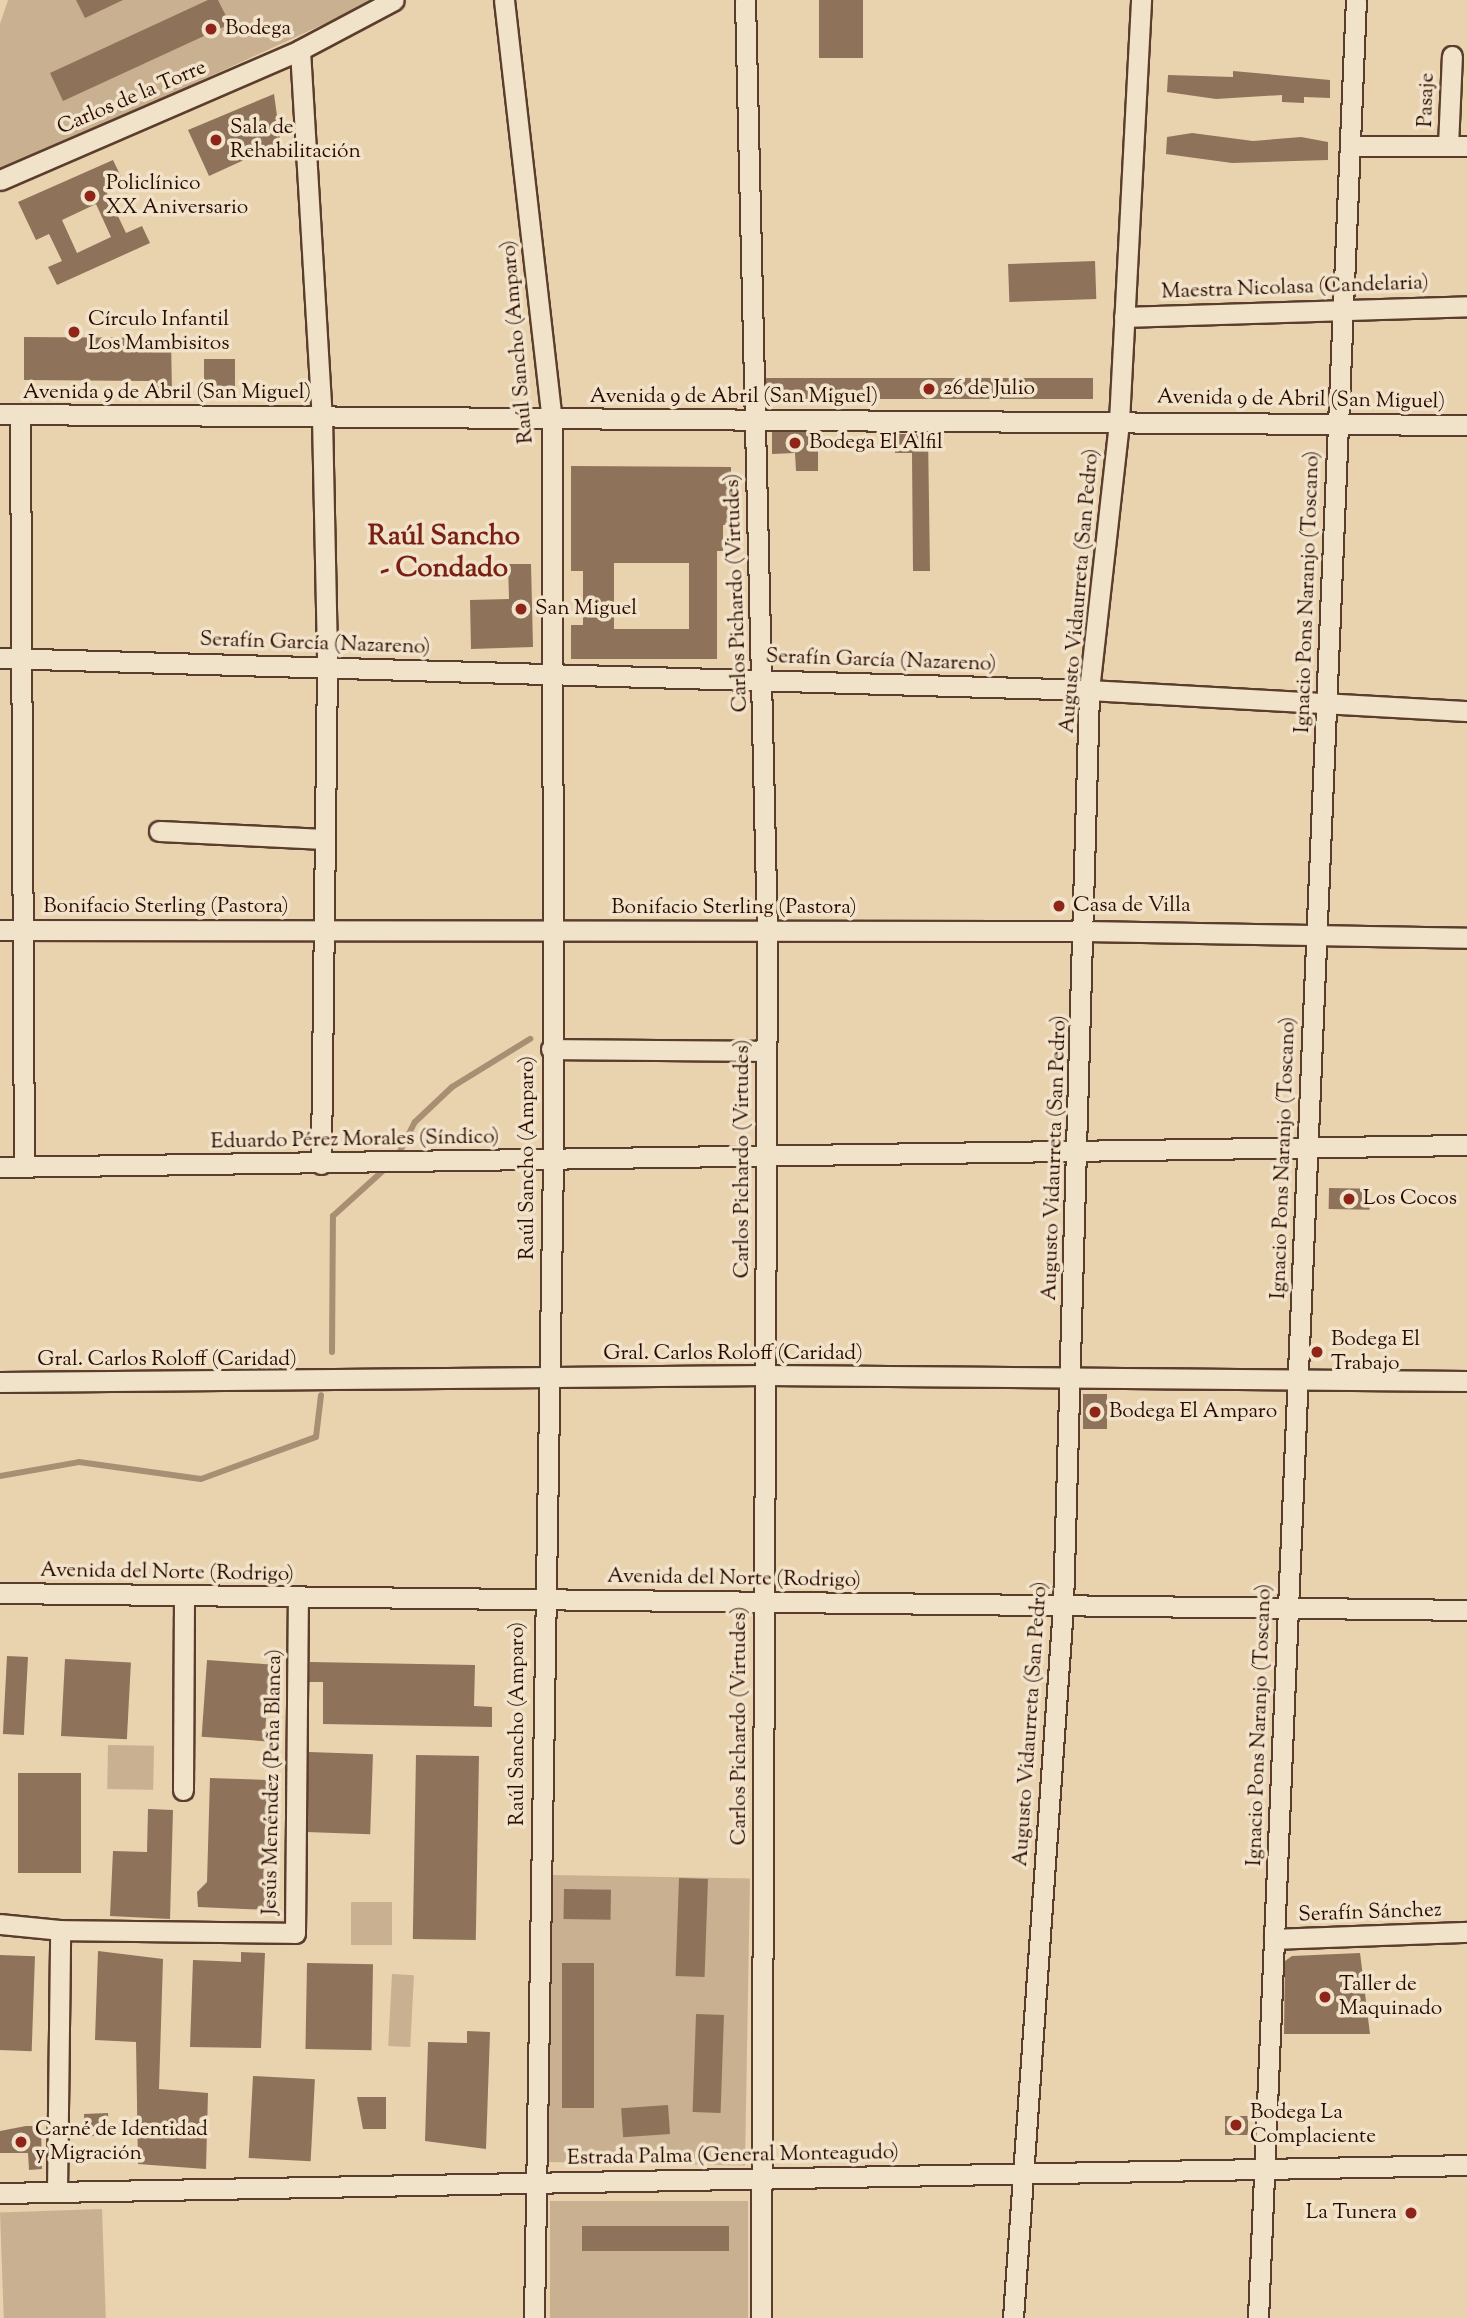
<!DOCTYPE html>
<meta charset="utf-8">
<style>
body{margin:0}
#map{position:relative;width:1467px;height:2318px;overflow:hidden;background:#e9d2ae;font-family:"Sorts Mill Goudy",serif}
div>[style]{position:absolute}
[style*='--x']{left:calc(var(--x)*1px);top:calc(var(--y)*1px);width:calc(var(--w)*1px);rotate:calc(var(--a)*1deg)}
.green>*{inset:0;background:#c9b090;transform-origin:0 0}
.stream>*{height:6px;margin:-3px;padding:0 3px;transform-origin:3px;border-radius:3px;background:#a88e73}
.building>*{inset:0;background:#8e725a;transform-origin:0 0}
.roads{filter:drop-shadow(2px 0 #5a3d2c) drop-shadow(-2px 0 #5a3d2c) drop-shadow(0 2px #5a3d2c) drop-shadow(0 -2px #5a3d2c)}
.minor>*{height:19px;margin:-9.5px;padding:0 9.5px;transform-origin:9.5px;border-radius:9.5px;background:#f1e2ca}
.dots>*{width:19px;height:19px;translate:-50% -50%;box-sizing:border-box;border:4px solid #f1e2ca;border-radius:50%}
span{translate:-50% -50%;white-space:nowrap;text-align:center;line-height:1.15;-webkit-text-stroke:7px #f1e2ca;paint-order:stroke}
.poi-label{font-size:21px;color:#2b0b00}
.left{translate:0 -50%;text-align:left}
.right{translate:-100% -50%;text-align:right}
.street-label{font-size:21px;color:#2b0b00}
.district-label{font-size:28px;color:#7a1f14;font-weight:700}
</style>
<div id="map">
<div class="green">
<i style="clip-path:polygon(8px 0,376px 0,0 173px,0 24px)"></i>
<i style="left:108px;top:1745px;width:46px;height:44px;rotate:1deg"></i>
<i style="left:552px;top:1875px;width:198px;height:287px;rotate:1deg"></i>
<i style="left:351px;top:1902px;width:41px;height:43px"></i>
<i style="left:392px;top:1974px;width:22px;height:72px;rotate:3deg"></i>
<i style="left:550px;top:2201px;width:198px;height:117px"></i>
<i style="left:102px;top:2209px;width:109px;height:102px;rotate:88deg"></i>
</div>
<div class="stream">
<i style="--x:397;--y:1157;--w:39;--a:-63"></i>
<i style="--x:415;--y:1122;--w:51;--a:-43.4"></i>
<i style="--x:452;--y:1087;--w:92;--a:-31.6"></i>
<i style="--x:332;--y:1352;--w:136;--a:-89.6"></i>
<i style="--x:333;--y:1216;--w:73;--a:-42.2"></i>
<i style="--x:0;--y:1476;--w:80;--a:-10"></i>
<i style="--x:79;--y:1462;--w:123;--a:7.9"></i>
<i style="--x:201;--y:1479;--w:122;--a:-20.1"></i>
<i style="--x:316;--y:1437;--w:42;--a:-83.2"></i>
</div>
<div class="building">
<i style="clip-path:polygon(76px 0,123px 0,85px 18px)"></i>
<i style="clip-path:polygon(208px 0,218px 0,230px 24px,63px 101px,50px 73px)"></i>
<i style="left:819px;top:0;width:44px;height:58px"></i>
<i style="clip-path:polygon(1233px 71px,1330px 80px,1330px 98px,1304px 97px,1304px 103px,1282px 102px,1282px 95px,1216px 99px,1167px 92px,1168px 75px,1233px 77px)"></i>
<i style="clip-path:polygon(274px 94px,282px 152px,255px 155px,209px 176px,188px 130px)"></i>
<i style="clip-path:polygon(1192px 133px,1253px 141px,1301px 137px,1328px 142px,1328px 160px,1232px 163px,1166px 154px,1167px 137px)"></i>
<i style="clip-path:polygon(evenodd,113px 160px,124px 183px,106px 191px,126px 233px,142px 226px,150px 243px,57px 285px,48px 267px,62px 261px,49px 234px,36px 240px,18px 202px,113px 160px,96px 204px,111px 237px,77px 253px,62px 220px,96px 204px)"></i>
<i style="left:1095px;top:261px;width:38px;height:87px;rotate:88deg"></i>
<i style="clip-path:polygon(24px 337px,171px 338px,172px 395px,149px 396px,149px 381px,24px 380px)"></i>
<i style="left:204px;top:359px;width:31px;height:32px"></i>
<i style="left:766px;top:378px;width:327px;height:21px"></i>
<i style="clip-path:polygon(772px 432px,818px 432px,818px 471px,796px 471px,795px 453px,772px 454px)"></i>
<i style="clip-path:polygon(895px 434px,928px 434px,930px 571px,913px 571px,912px 453px,895px 453px)"></i>
<i style="clip-path:polygon(evenodd,571px 466px,731px 467px,731px 525px,723px 525px,723px 551px,717px 551px,717px 659px,571px 659px,571px 625px,583px 625px,583px 571px,571px 571px,571px 466px,614px 563px,689px 563px,689px 629px,614px 629px,614px 563px)"></i>
<i style="clip-path:polygon(508px 564px,531px 564px,533px 647px,471px 649px,470px 600px,509px 599px)"></i>
<i style="left:1329px;top:1188px;width:41px;height:21px;rotate:1deg"></i>
<i style="left:1083px;top:1394px;width:24px;height:35px"></i>
<i style="left:7px;top:1656px;width:21px;height:78px;rotate:3deg"></i>
<i style="left:65px;top:1659px;width:66px;height:77px;rotate:3deg"></i>
<i style="left:207px;top:1660px;width:63px;height:77px;rotate:4deg"></i>
<i style="clip-path:polygon(310px 1662px,475px 1665px,474px 1706px,492px 1707px,492px 1727px,323px 1724px,323px 1682px,309px 1682px)"></i>
<i style="left:309px;top:1752px;width:64px;height:80px;rotate:2deg"></i>
<i style="left:416px;top:1755px;width:63px;height:184px;rotate:1deg"></i>
<i style="left:18px;top:1773px;width:63px;height:100px"></i>
<i style="clip-path:polygon(210px 1778px,267px 1780px,263px 1887px,269px 1887px,269px 1910px,198px 1907px,197px 1892px,207px 1882px)"></i>
<i style="clip-path:polygon(148px 1809px,173px 1810px,170px 1919px,110px 1916px,113px 1851px,147px 1852px)"></i>
<i style="left:679px;top:1878px;width:29px;height:98px;rotate:2deg"></i>
<i style="left:564px;top:1889px;width:47px;height:30px;rotate:1deg"></i>
<i style="clip-path:polygon(98px 1951px,163px 1959px,159px 2089px,208px 2093px,206px 2169px,138px 2164px,136px 2042px,95px 2040px)"></i>
<i style="clip-path:polygon(241px 1952px,265px 1953px,261px 2048px,190px 2047px,193px 1960px,241px 1962px)"></i>
<i style="clip-path:polygon(1360px 1953px,1370px 2034px,1284px 2034px,1285px 1961px,1292px 1956px)"></i>
<i style="left:0;top:1955px;width:35px;height:95px;rotate:2deg"></i>
<i style="left:307px;top:1963px;width:66px;height:86px;rotate:1deg"></i>
<i style="left:562px;top:1963px;width:32px;height:145px"></i>
<i style="left:696px;top:2014px;width:28px;height:98px;rotate:2deg"></i>
<i style="clip-path:polygon(467px 2031px,490px 2032px,486px 2149px,425px 2141px,428px 2042px,467px 2043px)"></i>
<i style="left:253px;top:2076px;width:62px;height:82px;rotate:3deg"></i>
<i style="clip-path:polygon(357px 2097px,386px 2097px,386px 2129px,363px 2129px)"></i>
<i style="left:668px;top:2105px;width:29px;height:47px;rotate:86deg"></i>
<i style="clip-path:polygon(108px 2113px,109px 2132px,85px 2138px,84px 2114px)"></i>
<i style="left:1225px;top:2116px;width:23px;height:19px"></i>
<i style="clip-path:polygon(26px 2126px,41px 2126px,42px 2169px,29px 2170px,28px 2153px,0 2153px,0 2131px)"></i>
<i style="left:729px;top:2226px;width:25px;height:147px;rotate:90deg"></i>
</div>
<div class="roads">
<div class="minor">
<i style="--x:504;--y:0;--w:422;--a:83.5"></i>
<i style="--x:552;--y:419;--w:741;--a:89.92"></i>
<i style="--x:553;--y:1160;--w:1158;--a:90.94"></i>
<i style="--x:745;--y:0;--w:931;--a:88.65"></i>
<i style="--x:767;--y:931;--w:1387;--a:90.25"></i>
<i style="--x:300;--y:50;--w:368;--a:86.6"></i>
<i style="--x:322;--y:417;--w:249;--a:88.8"></i>
<i style="--x:327;--y:666;--w:498;--a:90.7"></i>
<i style="--x:1350;--y:146;--w:117;--a:0"></i>
<i style="--x:1448;--y:146;--w:90;--a:-87.5"></i>
<i style="--x:0;--y:180;--w:327;--a:-23.4"></i>
<i style="--x:300;--y:50;--w:106;--a:-28"></i>
<i style="--x:1124;--y:317;--w:343;--a:-1.8"></i>
<i style="--x:0;--y:414;--w:1467;--a:0.43"></i>
<i style="--x:20;--y:414;--w:752;--a:89.7"></i>
<i style="--x:0;--y:658;--w:1089;--a:1.68"></i>
<i style="--x:1089;--y:690;--w:379;--a:3.2"></i>
<i style="--x:159;--y:831;--w:166;--a:2.8"></i>
<i style="--x:0;--y:930;--w:1085;--a:0.05"></i>
<i style="--x:1085;--y:931;--w:382;--a:1"></i>
<i style="--x:551;--y:1049;--w:213;--a:0.5"></i>
<i style="--x:0;--y:1167;--w:1467;--a:-0.86"></i>
<i style="--x:0;--y:1382;--w:766;--a:-0.52"></i>
<i style="--x:766;--y:1375;--w:701;--a:0.49"></i>
<i style="--x:0;--y:1593;--w:1467;--a:0.66"></i>
<i style="--x:183;--y:1790;--w:194;--a:-89.7"></i>
<i style="--x:0;--y:1924;--w:60;--a:5.7"></i>
<i style="--x:1274;--y:1939;--w:193;--a:-2.1"></i>
<i style="--x:57;--y:2192;--w:262;--a:-89.3"></i>
<i style="--x:60;--y:1930;--w:235;--a:0.7"></i>
<i style="--x:295;--y:1933;--w:336;--a:-89.5"></i>
<i style="--x:0;--y:2193;--w:1467;--a:-1.09"></i>
<i style="--x:1013;--y:2318;--w:714;--a:-85.98"></i>
<i style="--x:1063;--y:1606;--w:916;--a:-88.37"></i>
<i style="--x:1089;--y:690;--w:271;--a:-83.6"></i>
<i style="--x:1119;--y:421;--w:422;--a:-87"></i>
<i style="--x:1258;--y:2318;--w:2320;--a:-87.58"></i>
</div>
</div>
<div class="dots">
<i style="left:211px;top:29px;background:#8f2418"></i>
<i style="left:216px;top:140px;background:#8f2418"></i>
<i style="left:90px;top:196px;background:#8f2418"></i>
<i style="left:74px;top:332px;background:#8f2418"></i>
<i style="left:929px;top:389px;background:#8f2418"></i>
<i style="left:795px;top:443px;background:#8f2418"></i>
<i style="left:521px;top:609px;background:#8f2418"></i>
<i style="left:1059px;top:906px;background:#8f2418"></i>
<i style="left:1349px;top:1199px;background:#8f2418"></i>
<i style="left:1317px;top:1352px;background:#8f2418"></i>
<i style="left:1095px;top:1412px;background:#8f2418"></i>
<i style="left:1325px;top:1997px;background:#8f2418"></i>
<i style="left:1236px;top:2125px;background:#8f2418"></i>
<i style="left:21px;top:2142px;background:#8f2418"></i>
<i style="left:1411px;top:2213px;background:#8f2418"></i>
</div>
<div class="poi-label">
<span class="left" style="left:225px;top:29px">Bodega</span>
<span class="left" style="left:230px;top:140px">Sala de<br>Rehabilitación</span>
<span class="left" style="left:106px;top:196px">Policlínico<br>XX Aniversario</span>
<span class="left" style="left:88px;top:332px">Círculo Infantil<br>Los Mambisitos</span>
<span class="left" style="left:943px;top:389px">26 de Julio</span>
<span class="left" style="left:809px;top:443px">Bodega El Alfil</span>
<span class="left" style="left:535px;top:609px">San Miguel</span>
<span class="left" style="left:1073px;top:906px">Casa de Villa</span>
<span class="left" style="left:1363px;top:1199px">Los Cocos</span>
<span class="left" style="left:1331px;top:1352px">Bodega El<br>Trabajo</span>
<span class="left" style="left:1109px;top:1412px">Bodega El Amparo</span>
<span class="left" style="left:1339px;top:1997px">Taller de<br>Maquinado</span>
<span class="left" style="left:1250px;top:2125px">Bodega La<br>Complaciente</span>
<span class="left" style="left:35px;top:2142px">Carné de Identidad<br>y Migración</span>
<span class="right" style="left:1397px;top:2213px">La Tunera</span>
</div>
<div class="street-label">
<span style="left:132px;top:98px;rotate:-23deg">Carlos de la Torre</span>
<span style="left:1427px;top:100px;rotate:-88deg">Pasaje</span>
<span style="left:1295px;top:288px;rotate:-2deg">Maestra Nicolasa (Candelaria)</span>
<span style="left:518px;top:342px;rotate:-95deg">Raúl Sancho (Amparo)</span>
<span style="left:167px;top:393px">Avenida 9 de Abril (San Miguel)</span>
<span style="left:734px;top:397px">Avenida 9 de Abril (San Miguel)</span>
<span style="left:1301px;top:400px;rotate:1deg">Avenida 9 de Abril (San Miguel)</span>
<span style="left:1080px;top:591px;rotate:-85deg">Augusto Vidaurreta (San Pedro)</span>
<span style="left:1308px;top:592px;rotate:-88deg">Ignacio Pons Naranjo (Toscano)</span>
<span style="left:737px;top:593px;rotate:-92deg">Carlos Pichardo (Virtudes)</span>
<span style="left:315px;top:644px;rotate:2deg">Serafín García (Nazareno)</span>
<span style="left:881px;top:661px;rotate:2deg">Serafín García (Nazareno)</span>
<span style="left:166px;top:907px">Bonifacio Sterling (Pastora)</span>
<span style="left:734px;top:908px">Bonifacio Sterling (Pastora)</span>
<span style="left:355px;top:1140px;rotate:-1deg">Eduardo Pérez Morales (Síndico)</span>
<span style="left:528px;top:1158px;rotate:-90deg">Raúl Sancho (Amparo)</span>
<span style="left:1055px;top:1158px;rotate:-88deg">Augusto Vidaurreta (San Pedro)</span>
<span style="left:1284px;top:1158px;rotate:-88deg">Ignacio Pons Naranjo (Toscano)</span>
<span style="left:743px;top:1159px;rotate:-90deg">Carlos Pichardo (Virtudes)</span>
<span style="left:733px;top:1354px">Gral. Carlos Roloff (Caridad)</span>
<span style="left:167px;top:1360px">Gral. Carlos Roloff (Caridad)</span>
<span style="left:167px;top:1573px;rotate:1deg">Avenida del Norte (Rodrigo)</span>
<span style="left:734px;top:1579px;rotate:1deg">Avenida del Norte (Rodrigo)</span>
<span style="left:518px;top:1724px;rotate:-90deg">Raúl Sancho (Amparo)</span>
<span style="left:1031px;top:1724px;rotate:-86deg">Augusto Vidaurreta (San Pedro)</span>
<span style="left:1260px;top:1725px;rotate:-88deg">Ignacio Pons Naranjo (Toscano)</span>
<span style="left:740px;top:1726px;rotate:-90deg">Carlos Pichardo (Virtudes)</span>
<span style="left:273px;top:1782px;rotate:-89deg">Jesús Menéndez (Peña Blanca)</span>
<span style="left:1370px;top:1913px;rotate:-2deg">Serafín Sánchez</span>
<span style="left:733px;top:2156px;rotate:-1deg">Estrada Palma (General Monteagudo)</span>
</div>
<div class="district-label">
<span style="left:444px;top:553px">Raúl Sancho<br>- Condado</span>
</div>
</div>
